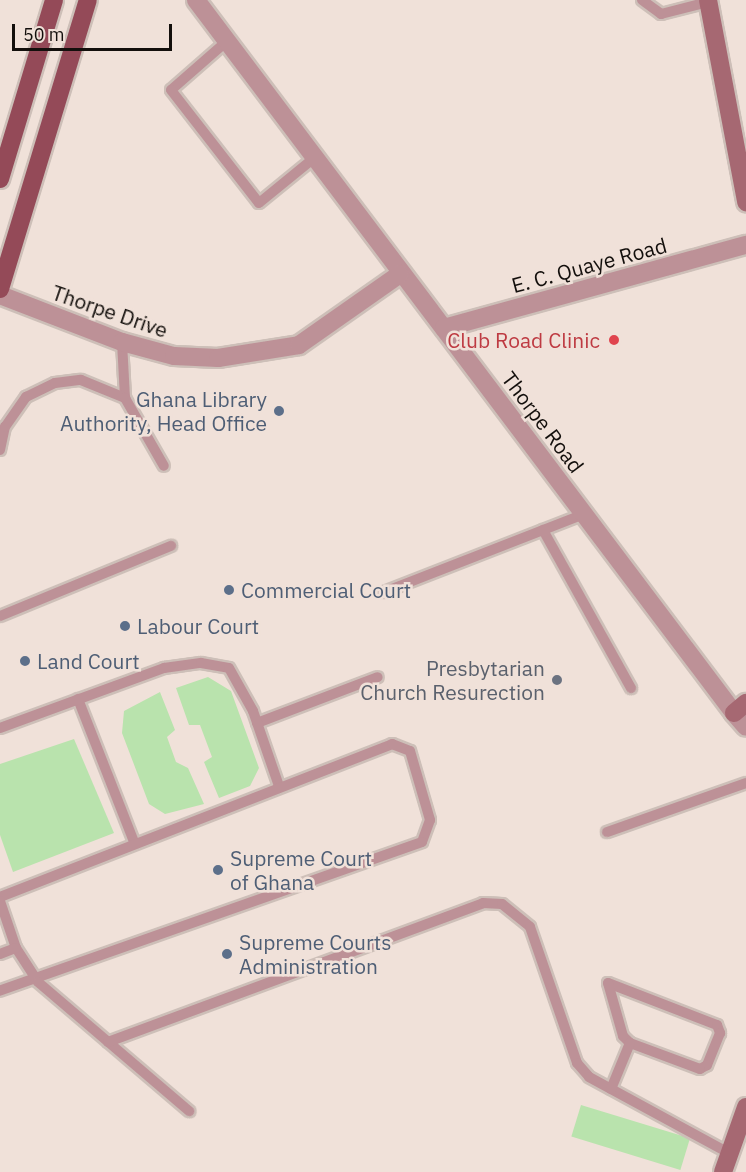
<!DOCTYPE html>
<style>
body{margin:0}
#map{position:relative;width:746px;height:1172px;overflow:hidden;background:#f0e1d9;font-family:"IBM Plex Sans",sans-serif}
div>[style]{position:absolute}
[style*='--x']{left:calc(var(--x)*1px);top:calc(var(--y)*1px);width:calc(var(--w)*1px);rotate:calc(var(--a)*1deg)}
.green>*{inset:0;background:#b9e3ad;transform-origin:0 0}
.roads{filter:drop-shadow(2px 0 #cdbfb8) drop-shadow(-2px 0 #cdbfb8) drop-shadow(0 2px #cdbfb8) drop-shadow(0 -2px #cdbfb8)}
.service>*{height:10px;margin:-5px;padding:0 5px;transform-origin:5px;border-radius:5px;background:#bd9197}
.minor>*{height:18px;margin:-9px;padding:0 9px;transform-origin:9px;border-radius:9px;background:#bd9197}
.tertiary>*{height:18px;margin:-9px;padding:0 9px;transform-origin:9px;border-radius:9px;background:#bd9197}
.secondary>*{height:18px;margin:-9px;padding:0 9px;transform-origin:9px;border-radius:9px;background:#a66872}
.primary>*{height:18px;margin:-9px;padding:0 9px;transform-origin:9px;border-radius:9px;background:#944a58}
.dots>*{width:16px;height:16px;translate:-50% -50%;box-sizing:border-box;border:3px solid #f0e1d9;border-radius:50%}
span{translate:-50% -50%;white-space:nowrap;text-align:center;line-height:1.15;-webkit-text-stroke:5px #f0e1d9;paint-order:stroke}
.street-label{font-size:21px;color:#130f0c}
.health-label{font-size:21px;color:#be3a42}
.right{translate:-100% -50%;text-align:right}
.service-label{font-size:21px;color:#4e5e75}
.left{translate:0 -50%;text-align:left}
.worship-label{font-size:21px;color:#5b616d}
.scale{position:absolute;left:12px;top:24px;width:160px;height:27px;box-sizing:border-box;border:3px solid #130f0c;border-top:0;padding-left:8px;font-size:18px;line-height:21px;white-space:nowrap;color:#130f0c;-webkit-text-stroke:4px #f0e1d9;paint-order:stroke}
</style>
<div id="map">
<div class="green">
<i style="clip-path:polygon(208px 677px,231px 691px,259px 768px,250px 786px,219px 798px,204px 762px,212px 757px,200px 725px,189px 725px,176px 688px)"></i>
<i style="clip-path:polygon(160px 692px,175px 730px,167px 737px,176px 762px,188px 768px,204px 804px,165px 814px,149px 804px,122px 733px,124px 711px)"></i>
<i style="clip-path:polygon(74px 739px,114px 833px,13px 872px,0 835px,0 764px)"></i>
<i style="left:581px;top:1105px;width:114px;height:33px;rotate:17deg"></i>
</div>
<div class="roads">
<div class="service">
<i style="--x:642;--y:0;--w:24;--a:36"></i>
<i style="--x:661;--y:14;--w:49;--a:-14.3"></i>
<i style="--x:227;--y:41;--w:74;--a:138.8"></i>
<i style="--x:171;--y:90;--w:143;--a:52.1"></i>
<i style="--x:259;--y:203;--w:71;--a:-39.3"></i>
<i style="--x:122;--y:342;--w:56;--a:86.9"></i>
<i style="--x:0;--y:450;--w:24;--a:-78"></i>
<i style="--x:5;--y:427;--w:37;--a:-55"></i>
<i style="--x:26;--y:397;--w:32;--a:-26"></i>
<i style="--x:55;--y:383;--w:26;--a:-7"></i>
<i style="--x:81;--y:380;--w:48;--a:22.2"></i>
<i style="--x:125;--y:398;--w:78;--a:60.2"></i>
<i style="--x:543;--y:530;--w:181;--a:60.9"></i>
<i style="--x:384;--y:592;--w:215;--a:-21.3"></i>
<i style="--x:0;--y:616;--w:185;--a:-22.3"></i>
<i style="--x:78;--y:699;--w:154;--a:68.6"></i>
<i style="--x:257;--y:723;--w:129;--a:-20.8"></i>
<i style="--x:0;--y:728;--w:175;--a:-20.1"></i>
<i style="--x:164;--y:668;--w:37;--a:-8"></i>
<i style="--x:201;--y:663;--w:28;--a:10"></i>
<i style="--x:229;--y:668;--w:49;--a:60.8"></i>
<i style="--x:253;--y:711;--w:79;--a:70.9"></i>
<i style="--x:607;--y:832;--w:147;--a:-19.4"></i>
<i style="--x:0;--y:897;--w:421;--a:-21.3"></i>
<i style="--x:392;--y:744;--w:19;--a:21"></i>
<i style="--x:410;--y:751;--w:72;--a:73.8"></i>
<i style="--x:430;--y:820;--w:23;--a:110"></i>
<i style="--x:422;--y:842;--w:448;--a:160.6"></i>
<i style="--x:0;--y:901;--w:50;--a:71.2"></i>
<i style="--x:16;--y:948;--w:40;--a:57.1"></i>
<i style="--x:38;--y:982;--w:199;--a:40.5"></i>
<i style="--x:0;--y:954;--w:17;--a:-21"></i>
<i style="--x:608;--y:983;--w:117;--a:21.1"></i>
<i style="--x:717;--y:1025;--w:9;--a:69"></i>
<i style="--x:720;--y:1033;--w:35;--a:112"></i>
<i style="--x:707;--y:1065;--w:8;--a:150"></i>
<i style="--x:700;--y:1069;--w:75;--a:-159.6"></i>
<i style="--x:630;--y:1043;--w:10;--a:-135"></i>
<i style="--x:623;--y:1036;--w:55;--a:-105.8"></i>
<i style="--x:108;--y:1042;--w:400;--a:-20.3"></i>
<i style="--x:483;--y:903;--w:19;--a:3"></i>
<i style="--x:502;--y:904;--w:36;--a:39"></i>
<i style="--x:530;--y:927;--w:144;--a:70.9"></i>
<i style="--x:577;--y:1063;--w:18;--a:49"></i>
<i style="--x:589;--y:1077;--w:162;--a:28.5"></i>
<i style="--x:611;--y:1089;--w:50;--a:-67.6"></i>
</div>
<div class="minor">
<i style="--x:196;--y:0;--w:893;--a:52.96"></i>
<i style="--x:0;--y:295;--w:131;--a:21.1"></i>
<i style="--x:122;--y:342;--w:54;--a:15.1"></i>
<i style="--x:174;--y:356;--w:44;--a:2.6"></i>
<i style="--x:218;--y:358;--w:82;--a:-9.1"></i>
<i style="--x:299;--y:345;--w:123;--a:-35.1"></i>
<i style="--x:444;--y:328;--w:313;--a:-15.4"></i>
</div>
<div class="tertiary">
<i style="--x:734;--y:713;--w:18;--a:49"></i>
</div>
<div class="secondary">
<i style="--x:708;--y:0;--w:206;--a:79.3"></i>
<i style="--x:734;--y:713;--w:16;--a:-40"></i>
<i style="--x:723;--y:1172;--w:69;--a:-70.5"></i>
</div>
<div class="primary">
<i style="--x:0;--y:179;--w:187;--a:-73.2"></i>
<i style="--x:0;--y:289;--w:302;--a:-73.1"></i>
</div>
</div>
<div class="dots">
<i style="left:614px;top:340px;background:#e0444e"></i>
<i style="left:279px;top:411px;background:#5c6f8a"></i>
<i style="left:229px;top:590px;background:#5c6f8a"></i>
<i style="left:125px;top:626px;background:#5c6f8a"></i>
<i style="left:25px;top:661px;background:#5c6f8a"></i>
<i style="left:557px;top:680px;background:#6b7280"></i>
<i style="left:218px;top:870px;background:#5c6f8a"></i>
<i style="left:227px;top:954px;background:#5c6f8a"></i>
</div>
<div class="street-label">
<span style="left:589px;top:265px;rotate:-15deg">E. C. Quaye Road</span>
<span style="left:110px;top:311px;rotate:19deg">Thorpe Drive</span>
<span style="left:543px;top:422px;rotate:53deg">Thorpe Road</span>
</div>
<div class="health-label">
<span class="right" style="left:600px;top:340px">Club Road Clinic</span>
</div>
<div class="service-label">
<span class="right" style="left:267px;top:411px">Ghana Library<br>Authority, Head Office</span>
<span class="left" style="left:241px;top:590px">Commercial Court</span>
<span class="left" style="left:137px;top:626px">Labour Court</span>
<span class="left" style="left:37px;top:661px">Land Court</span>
<span class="left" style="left:230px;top:870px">Supreme Court<br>of Ghana</span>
<span class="left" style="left:239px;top:954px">Supreme Courts<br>Administration</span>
</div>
<div class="worship-label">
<span class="right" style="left:545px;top:680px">Presbytarian<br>Church Resurection</span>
</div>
<div class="scale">50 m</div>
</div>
